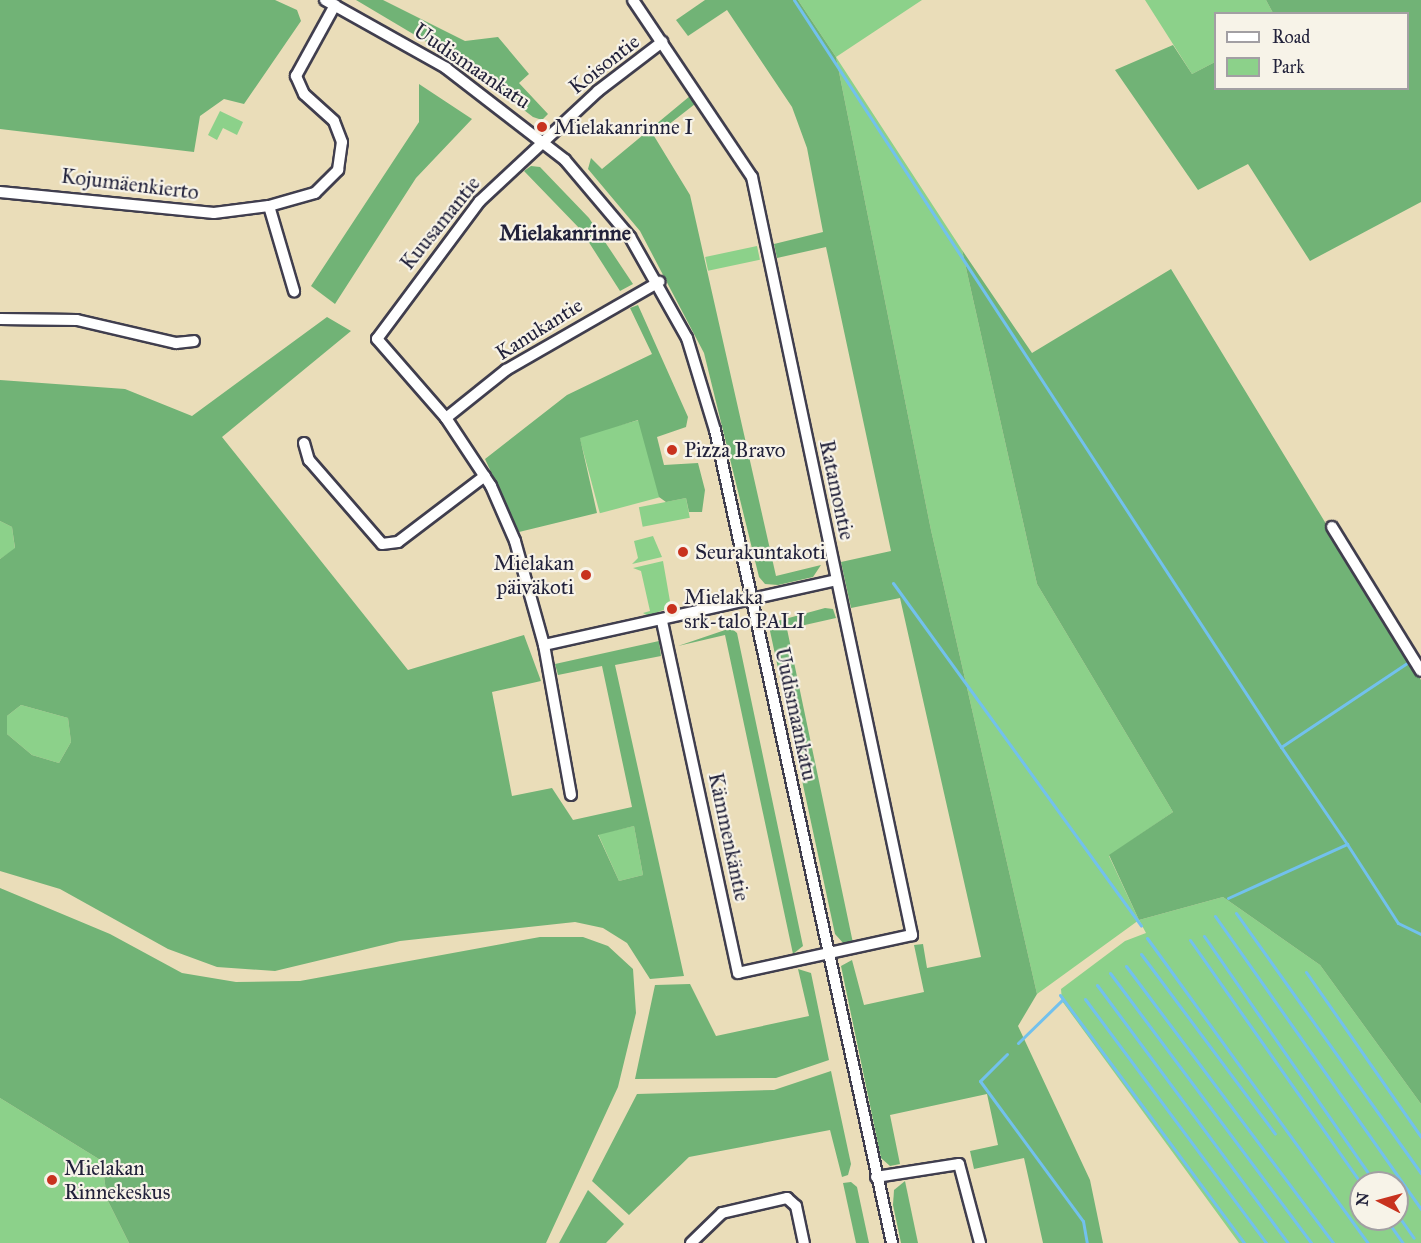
<!DOCTYPE html>
<meta charset="utf-8">
<style>
body{margin:0}
#map{position:relative;width:1421px;height:1243px;overflow:hidden;background:#eaddb9;font-family:"IM FELL Great Primer",serif}
div>[style]{position:absolute}
[style*='--x']{left:calc(var(--x)*1px);top:calc(var(--y)*1px);width:calc(var(--w)*1px);rotate:calc(var(--a)*1deg)}
.green>*{inset:0;background:#8cd18a;transform-origin:0 0}
.forest>*{inset:0;background:#71b376}
.stream>*{height:3px;margin:-1.5px;padding:0 1.5px;transform-origin:1.5px;border-radius:1.5px;background:#72c1ed}
.roads{filter:drop-shadow(2px 0 #403e4e) drop-shadow(-2px 0 #403e4e) drop-shadow(0 2px #403e4e) drop-shadow(0 -2px #403e4e)}
.minor>*{height:10px;margin:-5px;padding:0 5px;transform-origin:5px;border-radius:5px;background:#fff}
.dots>*{width:16px;height:16px;translate:-50% -50%;box-sizing:border-box;border:3px solid #f7f3e8;border-radius:50%}
span{translate:-50% -50%;white-space:nowrap;text-align:center;line-height:1.15;-webkit-text-stroke:4.5px #f7f3e8;paint-order:stroke}
.street-label{font-size:21px;color:#22223b}
.poi-label{font-size:21px;color:#22223b}
.left{translate:0 -50%;text-align:left}
.right{translate:-100% -50%;text-align:right}
.neighbourhood-label{font-size:22px;color:#22223b;font-weight:700}
.legend{position:absolute;left:1214px;top:12px;width:195px;height:78px;box-sizing:border-box;background:#f7f3e8;border:2px solid #a29fa3;margin:0;padding:8px 10px;list-style:none;font-size:18px;color:#22223b}
.legend li{display:flex;align-items:center;gap:12px;height:30px}
.legend b{width:30px;border:2px solid #a29fa3}
.north{position:absolute;left:1349px;top:1171px;width:60px;height:60px;box-sizing:border-box;background:#f7f3e8;border:2px solid #a29fa3;border-radius:50%;rotate:276deg;font-size:16px;font-weight:700;line-height:24px;text-align:center;color:#22223b}
.north::after{content:'';display:block;margin:auto;width:21px;height:27px;background:#c8321e;clip-path:polygon(50% 0,100% 100%,50% 72%,0 100%)}
</style>
<div id="map">
<div class="green">
<i style="clip-path:polygon(evenodd,798px 0,922px 0,836px 57px,962px 250px,1037px 584px,1173px 812px,1109px 856px,1139px 920px,1223px 897px,1320px 965px,1421px 1104px,1421px 1243px,1239px 1243px,1062px 1001px,1061px 989px,1125px 941px,1146px 933px,1139px 920px,1037px 994px,931px 530px,836px 57px,798px 0,1361px 1183px,1397px 1183px,1397px 1219px,1361px 1219px,1361px 1183px)"></i>
<i style="clip-path:polygon(1145px 0,1266px 0,1273px 13px,1216px 14px,1215px 62px,1192px 74px)"></i>
<i style="clip-path:polygon(220px 111px,243px 122px,237px 135px,223px 128px,217px 140px,208px 135px)"></i>
<i style="left:757px;top:246px;width:14px;height:53px;rotate:78deg"></i>
<i style="left:639px;top:420px;width:80px;height:62px;rotate:75deg"></i>
<i style="left:686px;top:498px;width:20px;height:48px;rotate:79deg"></i>
<i style="clip-path:polygon(0 521px,12px 527px,15px 549px,0 559px)"></i>
<i style="clip-path:polygon(653px 536px,662px 557px,632px 564px,638px 558px,634px 541px)"></i>
<i style="clip-path:polygon(663px 561px,671px 607px,648px 616px,643px 613px,650px 611px,641px 571px,633px 568px)"></i>
<i style="clip-path:polygon(21px 705px,68px 718px,71px 742px,59px 763px,32px 755px,7px 734px,7px 716px)"></i>
<i style="clip-path:polygon(634px 826px,643px 875px,619px 881px,598px 834px)"></i>
<i style="clip-path:polygon(0 1098px,102px 1161px,107px 1199px,129px 1243px,0 1243px)"></i>
</div>
<div class="forest">
<i style="clip-path:polygon(0 0,275px 0,297px 10px,301px 21px,244px 104px,224px 99px,200px 116px,194px 152px,0 129px)"></i>
<i style="clip-path:polygon(356px 0,383px 0,465px 41px,498px 37px,529px 74px,519px 83px,548px 114px,542px 120px,533px 117px,467px 66px)"></i>
<i style="clip-path:polygon(705px 0,798px 0,836px 57px,931px 530px,1037px 994px,1018px 1026px,1090px 1180px,1103px 1243px,1043px 1243px,1024px 1158px,974px 1169px,970px 1151px,998px 1145px,987px 1094px,890px 1115px,900px 1164px,890px 1166px,881px 1158px,841px 966px,852px 960px,864px 1005px,924px 992px,914px 945px,923px 944px,927px 968px,981px 957px,900px 598px,851px 608px,841px 562px,891px 551px,826px 247px,777px 258px,774px 244px,823px 232px,807px 148px,792px 107px,727px 10px,688px 36px,676px 20px)"></i>
<i style="clip-path:polygon(1266px 0,1421px 0,1421px 202px,1310px 261px,1248px 164px,1198px 190px,1115px 70px,1173px 45px,1192px 74px,1215px 62px,1216px 88px,1408px 88px,1408px 14px,1273px 13px)"></i>
<i style="clip-path:polygon(419px 84px,472px 119px,416px 178px,335px 304px,311px 286px,419px 122px)"></i>
<i style="clip-path:polygon(690px 96px,695px 104px,654px 136px,690px 195px,776px 576px,821px 565px,813px 577px,778px 585px,765px 584px,759px 577px,704px 353px,640px 231px,588px 169px,591px 158px,602px 169px)"></i>
<i style="clip-path:polygon(531px 166px,540px 167px,589px 218px,633px 284px,620px 291px,581px 230px,524px 171px)"></i>
<i style="clip-path:polygon(962px 250px,1032px 353px,1171px 269px,1421px 680px,1421px 1104px,1320px 965px,1223px 897px,1139px 920px,1109px 855px,1173px 812px,1037px 584px)"></i>
<i style="clip-path:polygon(638px 305px,688px 417px,686px 427px,657px 437px,664px 465px,698px 463px,705px 490px,702px 512px,689px 512px,686px 498px,666px 502px,659px 497px,638px 420px,580px 438px,597px 513px,519px 532px,485px 459px,567px 395px,652px 354px,630px 308px)"></i>
<i style="clip-path:polygon(evenodd,327px 317px,351px 331px,222px 437px,408px 670px,524px 635px,541px 681px,492px 692px,512px 796px,552px 788px,573px 820px,632px 807px,602px 666px,558px 675px,555px 664px,659px 641px,661px 656px,615px 665px,684px 976px,650px 979px,627px 943px,603px 928px,575px 922px,400px 941px,275px 971px,217px 967px,168px 949px,60px 889px,0 871px,0 559px,15px 548px,12px 527px,0 521px,0 380px,125px 389px,192px 416px,327px 317px,21px 705px,68px 718px,71px 742px,59px 763px,32px 755px,7px 734px,7px 716px,21px 705px,327px 317px,634px 826px,643px 875px,619px 881px,598px 835px,634px 826px)"></i>
<i style="clip-path:polygon(825px 608px,833px 609px,836px 618px,787px 629px,853px 943px,844px 944px,835px 934px,770px 631px,774px 622px)"></i>
<i style="clip-path:polygon(731px 628px,737px 633px,803px 946px,793px 954px,725px 635px,678px 646px)"></i>
<i style="clip-path:polygon(0 888px,110px 934px,182px 973px,236px 982px,300px 981px,540px 937px,583px 937px,608px 946px,633px 969px,636px 1013px,618px 1087px,546px 1243px,129px 1243px,107px 1199px,102px 1161px,0 1098px)"></i>
<i style="clip-path:polygon(798px 969px,811px 973px,829px 1060px,776px 1078px,635px 1079px,655px 985px,690px 984px,716px 1036px,809px 1016px)"></i>
<i style="clip-path:polygon(831px 1071px,851px 1164px,848px 1175px,842px 1177px,830px 1130px,689px 1157px,629px 1215px,592px 1181px,637px 1094px,774px 1090px)"></i>
<i style="clip-path:polygon(905px 1181px,918px 1243px,901px 1243px,893px 1205px,894px 1190px)"></i>
<i style="clip-path:polygon(851px 1182px,857px 1187px,869px 1243px,856px 1243px,843px 1183px)"></i>
<i style="clip-path:polygon(588px 1190px,624px 1224px,606px 1243px,559px 1243px)"></i>
</div>
<div class="stream">
<i style="--x:794;--y:0;--w:892;--a:56.9"></i>
<i style="--x:893;--y:583;--w:423;--a:54.1"></i>
<i style="--x:1347;--y:844;--w:117;--a:-124.2"></i>
<i style="--x:1281;--y:747;--w:151;--a:-33.7"></i>
<i style="--x:1228;--y:898;--w:131;--a:-24.4"></i>
<i style="--x:1347;--y:844;--w:94;--a:57.2"></i>
<i style="--x:1398;--y:923;--w:25;--a:26"></i>
<i style="--x:1236;--y:913;--w:319;--a:54.6"></i>
<i style="--x:1215;--y:916;--w:358;--a:54.9"></i>
<i style="--x:1204;--y:936;--w:300;--a:55.3"></i>
<i style="--x:1147;--y:938;--w:377;--a:54.1"></i>
<i style="--x:1190;--y:940;--w:297;--a:54.9"></i>
<i style="--x:1141;--y:954;--w:224;--a:53.3"></i>
<i style="--x:1126;--y:966;--w:346;--a:53.2"></i>
<i style="--x:1306;--y:972;--w:201;--a:55.1"></i>
<i style="--x:1110;--y:973;--w:337;--a:53.3"></i>
<i style="--x:1097;--y:985;--w:321;--a:53.5"></i>
<i style="--x:1060;--y:995;--w:309;--a:53.4"></i>
<i style="--x:1085;--y:999;--w:304;--a:53.4"></i>
<i style="--x:1018;--y:1043;--w:62;--a:-44.3"></i>
<i style="--x:1007;--y:1054;--w:38;--a:135"></i>
<i style="--x:980;--y:1081;--w:174;--a:53.7"></i>
<i style="--x:1083;--y:1221;--w:22;--a:80"></i>
<i style="--x:1397;--y:1214;--w:29;--a:55"></i>
<i style="--x:1386;--y:1219;--w:29;--a:55"></i>
</div>
<div class="roads">
<div class="minor">
<i style="--x:325;--y:0;--w:139;--a:29.3"></i>
<i style="--x:446;--y:68;--w:150;--a:37.7"></i>
<i style="--x:565;--y:160;--w:101;--a:49.8"></i>
<i style="--x:630;--y:237;--w:116;--a:60.6"></i>
<i style="--x:687;--y:338;--w:96;--a:73.1"></i>
<i style="--x:715;--y:430;--w:832;--a:77.72"></i>
<i style="--x:633;--y:0;--w:213;--a:56.1"></i>
<i style="--x:752;--y:177;--w:775;--a:78.08"></i>
<i style="--x:912;--y:935;--w:178;--a:167.7"></i>
<i style="--x:738;--y:973;--w:361;--a:-102.2"></i>
<i style="--x:0;--y:192;--w:215;--a:5.6"></i>
<i style="--x:214;--y:213;--w:55;--a:-7.3"></i>
<i style="--x:269;--y:206;--w:48;--a:-15.8"></i>
<i style="--x:315;--y:193;--w:33;--a:-45"></i>
<i style="--x:338;--y:170;--w:28;--a:-82"></i>
<i style="--x:342;--y:142;--w:22;--a:-111"></i>
<i style="--x:334;--y:121;--w:40;--a:-138"></i>
<i style="--x:304;--y:94;--w:20;--a:-114"></i>
<i style="--x:296;--y:76;--w:81;--a:-61.2"></i>
<i style="--x:269;--y:206;--w:89;--a:73.6"></i>
<i style="--x:0;--y:319;--w:77;--a:0.7"></i>
<i style="--x:77;--y:320;--w:102;--a:13.1"></i>
<i style="--x:176;--y:343;--w:18;--a:-6"></i>
<i style="--x:446;--y:418;--w:77;--a:-38.7"></i>
<i style="--x:506;--y:370;--w:177;--a:-29.9"></i>
<i style="--x:304;--y:443;--w:18;--a:74"></i>
<i style="--x:309;--y:460;--w:111;--a:49"></i>
<i style="--x:382;--y:544;--w:16;--a:-7"></i>
<i style="--x:398;--y:542;--w:109;--a:-37.2"></i>
<i style="--x:1332;--y:527;--w:169;--a:58.3"></i>
<i style="--x:544;--y:645;--w:299;--a:-12.5"></i>
<i style="--x:571;--y:795;--w:152;--a:-100.2"></i>
<i style="--x:544;--y:645;--w:108;--a:-105.6"></i>
<i style="--x:515;--y:541;--w:60;--a:-113.6"></i>
<i style="--x:491;--y:486;--w:82;--a:-123.5"></i>
<i style="--x:446;--y:418;--w:105;--a:-131.1"></i>
<i style="--x:377;--y:339;--w:172;--a:-53.3"></i>
<i style="--x:480;--y:201;--w:161;--a:-43"></i>
<i style="--x:598;--y:91;--w:81;--a:-37.4"></i>
<i style="--x:876;--y:1177;--w:84;--a:-8.9"></i>
<i style="--x:959;--y:1164;--w:82;--a:75.1"></i>
<i style="--x:691;--y:1243;--w:43;--a:-44.1"></i>
<i style="--x:722;--y:1213;--w:67;--a:-13"></i>
<i style="--x:787;--y:1198;--w:12;--a:42"></i>
<i style="--x:796;--y:1206;--w:38;--a:78"></i>
</div>
</div>
<div class="dots">
<i style="left:542px;top:127px;background:#c8321e"></i>
<i style="left:672px;top:450px;background:#c8321e"></i>
<i style="left:683px;top:552px;background:#c8321e"></i>
<i style="left:586px;top:575px;background:#c8321e"></i>
<i style="left:672px;top:609px;background:#c8321e"></i>
<i style="left:52px;top:1180px;background:#c8321e"></i>
</div>
<div class="street-label">
<span style="left:604px;top:64px;rotate:-38deg">Koisontie</span>
<span style="left:472px;top:66px;rotate:34deg">Uudismaankatu</span>
<span style="left:130px;top:184px;rotate:7deg">Kojumäenkierto</span>
<span style="left:440px;top:223px;rotate:-51deg">Kuusamantie</span>
<span style="left:539px;top:329px;rotate:-32deg">Kanukantie</span>
<span style="left:837px;top:490px;rotate:78deg">Ratamontie</span>
<span style="left:796px;top:714px;rotate:78deg">Uudismaankatu</span>
<span style="left:729px;top:837px;rotate:78deg">Kämmenkäntie</span>
</div>
<div class="poi-label">
<span class="left" style="left:554px;top:127px">Mielakanrinne I</span>
<span class="left" style="left:684px;top:450px">Pizza Bravo</span>
<span class="left" style="left:695px;top:552px">Seurakuntakoti</span>
<span class="right" style="left:574px;top:575px">Mielakan<br>päiväkoti</span>
<span class="left" style="left:684px;top:609px">Mielakka<br>srk-talo PALI</span>
<span class="left" style="left:64px;top:1180px">Mielakan<br>Rinnekeskus</span>
</div>
<div class="neighbourhood-label">
<span style="left:565px;top:233px">Mielakanrinne</span>
</div>
<ul class="legend">
<li><b style="height:8px;background:#fff"></b>Road</li>
<li><b style="height:16px;background:#8cd18a"></b>Park</li>
</ul>
<div class="north">N</div>
</div>
